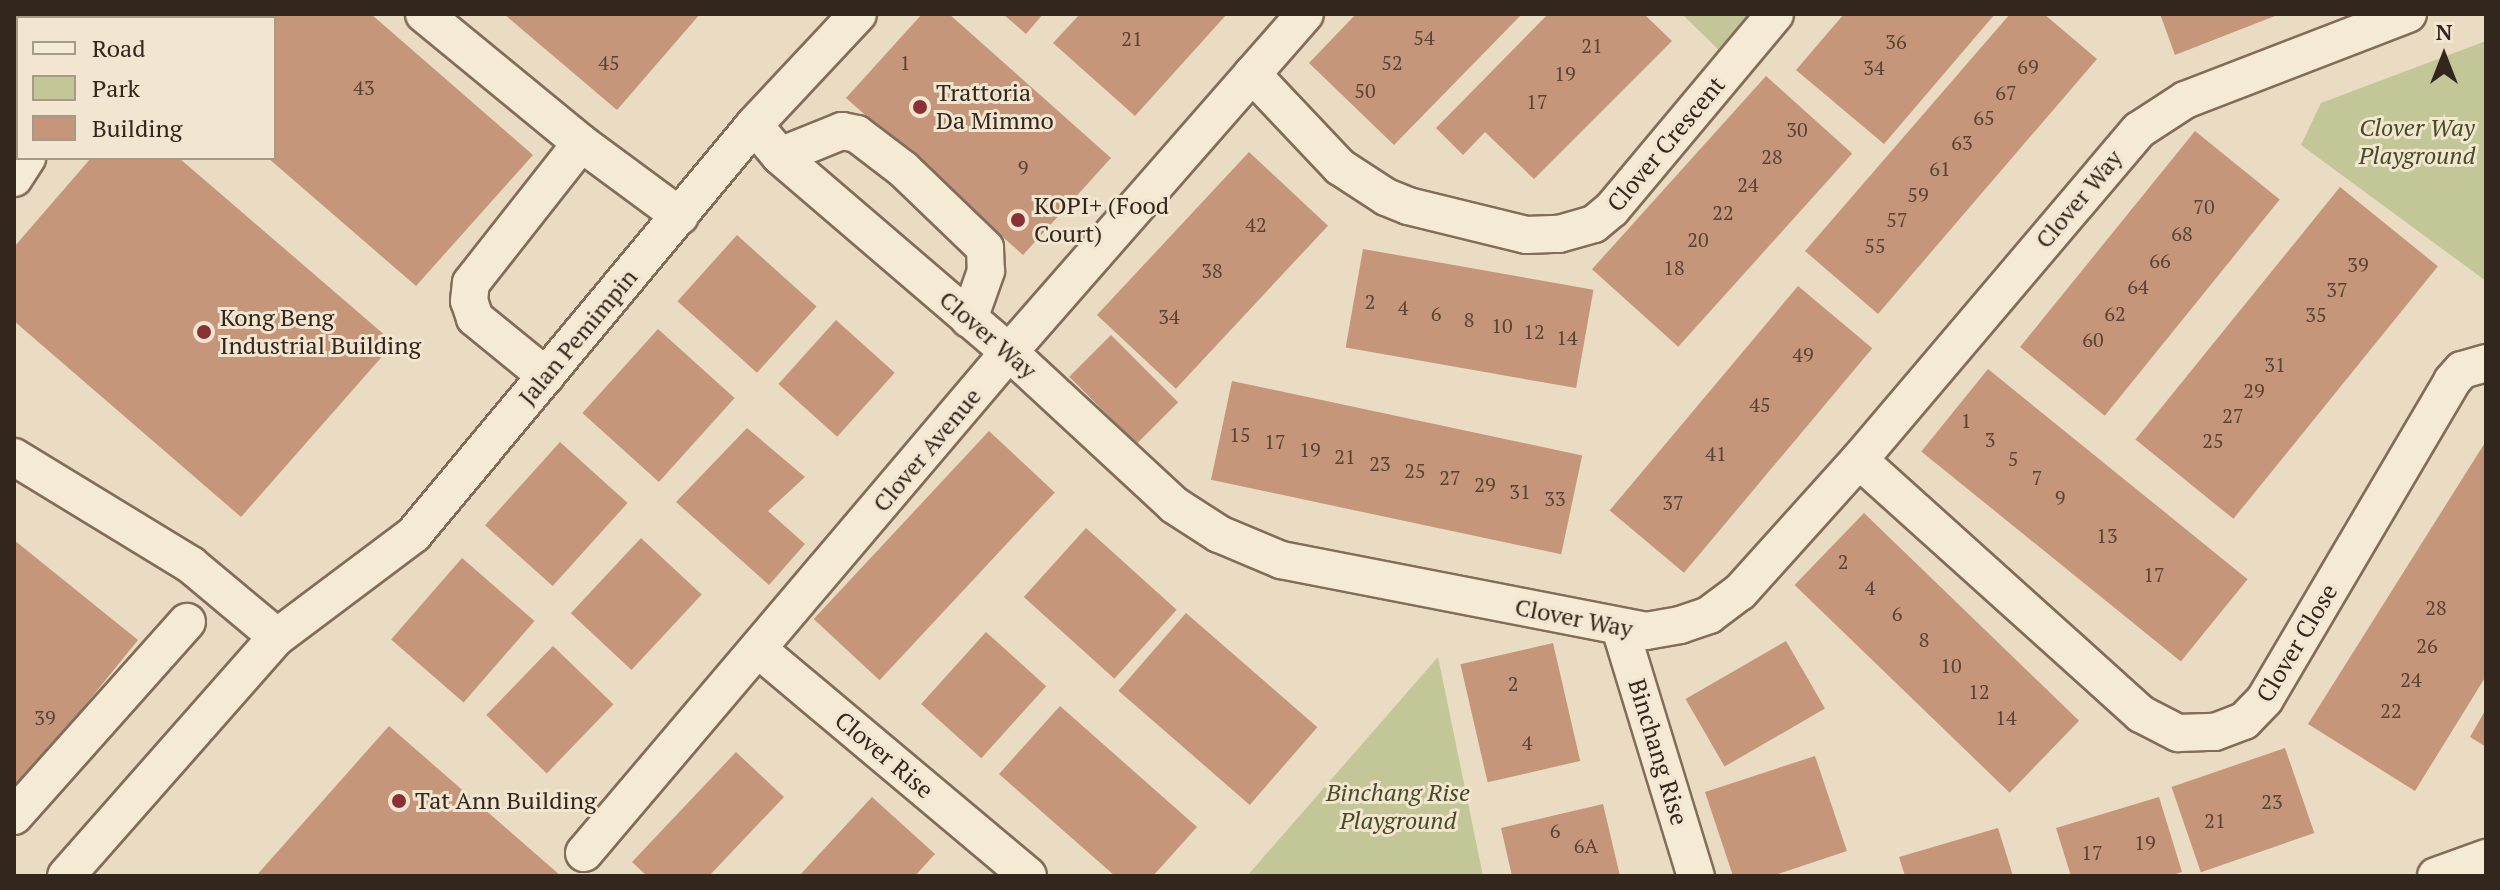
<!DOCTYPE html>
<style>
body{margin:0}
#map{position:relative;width:2500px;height:890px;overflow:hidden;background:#eadcc2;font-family:"PT Serif",serif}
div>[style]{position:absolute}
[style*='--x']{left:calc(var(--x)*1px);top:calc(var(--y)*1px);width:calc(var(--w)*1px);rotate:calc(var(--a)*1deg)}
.green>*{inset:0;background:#c3c697}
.building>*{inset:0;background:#c5967a;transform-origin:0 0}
.roads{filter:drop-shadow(2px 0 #826d5a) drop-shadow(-2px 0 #826d5a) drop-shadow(0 2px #826d5a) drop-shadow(0 -2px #826d5a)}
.minor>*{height:36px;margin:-18px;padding:0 18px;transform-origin:18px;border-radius:18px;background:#f5ead4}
.dots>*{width:22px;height:22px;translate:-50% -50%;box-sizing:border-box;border:4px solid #f2e6d0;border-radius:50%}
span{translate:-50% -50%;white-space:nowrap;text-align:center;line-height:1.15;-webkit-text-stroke:6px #f2e6d0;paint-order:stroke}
.number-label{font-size:20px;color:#584334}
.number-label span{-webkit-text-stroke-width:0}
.poi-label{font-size:24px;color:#33271d}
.left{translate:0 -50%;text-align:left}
.park-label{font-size:24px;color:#454d26;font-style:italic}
.street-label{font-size:24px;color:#33271d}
.frame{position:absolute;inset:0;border:16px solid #33271d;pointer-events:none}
.legend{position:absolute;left:16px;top:16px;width:260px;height:144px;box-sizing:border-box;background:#f2e6d0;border:2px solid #a69a88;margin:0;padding:10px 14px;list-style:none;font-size:24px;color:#33271d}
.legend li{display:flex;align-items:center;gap:16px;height:40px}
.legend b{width:40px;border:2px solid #a69a88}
.north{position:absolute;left:2404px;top:16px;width:80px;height:80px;-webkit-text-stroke:6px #f2e6d0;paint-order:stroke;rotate:0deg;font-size:22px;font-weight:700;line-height:32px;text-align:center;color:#33271d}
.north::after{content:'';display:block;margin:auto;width:28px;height:36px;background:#33271d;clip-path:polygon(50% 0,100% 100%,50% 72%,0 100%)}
</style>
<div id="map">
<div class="green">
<i style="clip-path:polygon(1682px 14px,1763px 14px,1727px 58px)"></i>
<i style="clip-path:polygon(2486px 41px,2486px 281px,2301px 145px,2321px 103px)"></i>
<i style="clip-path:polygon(1438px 657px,1483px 876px,1247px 876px)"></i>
</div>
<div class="building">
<i style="clip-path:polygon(231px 14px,371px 14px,533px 155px,416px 286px,268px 158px,274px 158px,274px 18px,228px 18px)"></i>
<i style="clip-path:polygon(504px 14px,700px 14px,617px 110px)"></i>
<i style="clip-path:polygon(922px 14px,949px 14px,1111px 158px,1023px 255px,846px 98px)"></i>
<i style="clip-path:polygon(1003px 14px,1043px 14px,1026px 34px)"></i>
<i style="clip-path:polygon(1080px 14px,1227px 14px,1135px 116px,1053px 43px)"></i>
<i style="clip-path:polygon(1356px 14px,1522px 14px,1394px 145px,1309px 63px)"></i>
<i style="clip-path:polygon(1548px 14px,1644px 14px,1672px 41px,1534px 179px,1485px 132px,1463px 155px,1436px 128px)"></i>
<i style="clip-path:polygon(1844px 14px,1995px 14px,1884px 144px,1796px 70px)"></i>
<i style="clip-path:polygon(2010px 14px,2044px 14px,2097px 59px,1878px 314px,1805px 251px)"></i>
<i style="clip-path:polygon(2160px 14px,2280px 14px,2175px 55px)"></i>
<i style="left:1766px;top:76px;width:116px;height:260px;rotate:42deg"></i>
<i style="left:2195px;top:131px;width:109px;height:278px;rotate:39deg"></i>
<i style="left:1249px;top:152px;width:108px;height:223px;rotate:43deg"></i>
<i style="clip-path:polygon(91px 158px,179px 158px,394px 343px,241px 517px,14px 321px,14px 247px)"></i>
<i style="left:2340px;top:187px;width:126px;height:325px;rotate:39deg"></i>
<i style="left:737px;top:235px;width:107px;height:89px;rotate:42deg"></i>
<i style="left:1363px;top:249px;width:234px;height:100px;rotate:10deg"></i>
<i style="left:1798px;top:286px;width:97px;height:293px;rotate:40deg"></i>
<i style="left:836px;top:320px;width:79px;height:86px;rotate:42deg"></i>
<i style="left:658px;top:329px;width:103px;height:113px;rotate:42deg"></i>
<i style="left:1111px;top:335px;width:95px;height:59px;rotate:45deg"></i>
<i style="left:1988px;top:369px;width:334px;height:106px;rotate:39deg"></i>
<i style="left:1232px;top:381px;width:358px;height:101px;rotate:12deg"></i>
<i style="clip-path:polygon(747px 428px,805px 477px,768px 511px,805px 544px,769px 585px,676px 502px)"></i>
<i style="left:989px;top:431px;width:90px;height:257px;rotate:43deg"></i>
<i style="clip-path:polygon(2486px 441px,2486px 676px,2415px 791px,2308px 724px)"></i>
<i style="left:560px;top:442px;width:91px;height:112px;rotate:42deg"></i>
<i style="left:1864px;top:513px;width:299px;height:100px;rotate:44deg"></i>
<i style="left:1086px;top:528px;width:122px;height:93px;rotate:42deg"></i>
<i style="left:641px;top:538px;width:83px;height:103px;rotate:43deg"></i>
<i style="clip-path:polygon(14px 540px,138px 640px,14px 793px)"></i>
<i style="left:462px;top:558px;width:96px;height:108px;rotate:41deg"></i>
<i style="left:1186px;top:613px;width:174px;height:103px;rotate:41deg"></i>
<i style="left:986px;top:632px;width:81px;height:97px;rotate:42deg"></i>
<i style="left:1786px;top:641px;width:78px;height:116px;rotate:60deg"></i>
<i style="left:1553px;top:643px;width:121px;height:95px;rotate:77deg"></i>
<i style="left:553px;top:646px;width:84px;height:96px;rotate:44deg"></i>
<i style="clip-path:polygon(1060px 706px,1197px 827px,1153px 876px,1115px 876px,999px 774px)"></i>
<i style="clip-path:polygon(2486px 709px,2486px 747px,2470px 737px)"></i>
<i style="clip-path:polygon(389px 726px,561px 876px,256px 876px)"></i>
<i style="left:2285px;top:748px;width:90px;height:120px;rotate:71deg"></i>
<i style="clip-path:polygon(736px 752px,784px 797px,709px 876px,647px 876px,632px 862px)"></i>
<i style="clip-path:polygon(1815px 756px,1847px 851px,1772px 876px,1733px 876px,1705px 792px)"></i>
<i style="clip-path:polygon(872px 797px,935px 854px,915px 876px,799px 876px)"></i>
<i style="clip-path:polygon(2159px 797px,2182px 872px,2169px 876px,2071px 876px,2056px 828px)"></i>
<i style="clip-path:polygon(1603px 804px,1620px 876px,1512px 876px,1501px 828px)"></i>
<i style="clip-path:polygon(1998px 828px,2013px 876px,1905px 876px,1899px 857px)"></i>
</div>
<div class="roads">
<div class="minor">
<i style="--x:424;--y:14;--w:203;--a:39.4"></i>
<i style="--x:581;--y:143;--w:123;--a:36.4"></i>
<i style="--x:1252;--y:74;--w:128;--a:46.6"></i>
<i style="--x:1340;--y:167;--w:55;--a:33.1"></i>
<i style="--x:1386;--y:197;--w:24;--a:22"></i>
<i style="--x:1408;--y:206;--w:122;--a:13.8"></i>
<i style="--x:1526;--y:235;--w:33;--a:-2"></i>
<i style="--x:1559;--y:234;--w:36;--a:-16"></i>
<i style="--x:1594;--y:224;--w:23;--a:-40"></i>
<i style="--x:1612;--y:209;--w:254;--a:-50.1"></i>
<i style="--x:754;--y:125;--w:40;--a:50"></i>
<i style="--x:780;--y:156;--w:301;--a:40.6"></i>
<i style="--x:1009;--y:352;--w:225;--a:42.8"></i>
<i style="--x:1174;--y:505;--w:54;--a:32.8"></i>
<i style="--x:1219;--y:534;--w:67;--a:22.8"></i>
<i style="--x:1281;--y:560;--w:372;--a:11"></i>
<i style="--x:1646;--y:631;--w:35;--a:-10"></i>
<i style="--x:1680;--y:625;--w:31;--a:-19"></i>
<i style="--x:1709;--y:615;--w:39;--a:-37"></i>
<i style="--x:1740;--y:592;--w:178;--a:-48"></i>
<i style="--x:1859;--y:460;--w:433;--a:-49.7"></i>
<i style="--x:2139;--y:130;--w:55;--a:-33.1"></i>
<i style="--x:2185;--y:100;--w:239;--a:-21.1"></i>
<i style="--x:780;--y:156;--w:67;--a:-22"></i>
<i style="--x:842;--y:131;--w:15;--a:11"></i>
<i style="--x:857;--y:134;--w:58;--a:37.3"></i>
<i style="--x:903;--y:169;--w:114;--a:43.9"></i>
<i style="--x:985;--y:248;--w:23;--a:88"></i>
<i style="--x:986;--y:271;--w:51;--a:109.5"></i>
<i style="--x:14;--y:178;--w:24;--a:-57"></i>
<i style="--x:546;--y:376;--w:92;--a:-140.8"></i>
<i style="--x:475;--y:318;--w:18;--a:-109"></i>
<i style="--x:469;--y:301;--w:18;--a:-84"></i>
<i style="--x:471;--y:283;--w:178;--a:-51.8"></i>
<i style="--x:14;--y:457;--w:207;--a:31.4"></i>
<i style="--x:191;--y:565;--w:112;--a:39.9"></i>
<i style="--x:1859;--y:460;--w:380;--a:42"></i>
<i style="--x:2141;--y:714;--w:42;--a:27.2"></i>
<i style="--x:2178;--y:733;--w:37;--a:-2"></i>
<i style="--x:2215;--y:732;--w:31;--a:-21"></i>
<i style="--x:2244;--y:721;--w:30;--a:-46"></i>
<i style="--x:2265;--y:699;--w:369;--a:-59.5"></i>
<i style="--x:2452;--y:381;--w:15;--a:-48"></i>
<i style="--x:2462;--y:370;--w:25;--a:-16"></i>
<i style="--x:1620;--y:628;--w:259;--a:73"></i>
<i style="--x:759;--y:650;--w:351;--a:40"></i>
<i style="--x:14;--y:816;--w:260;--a:-48.3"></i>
<i style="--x:584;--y:853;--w:657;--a:-49.69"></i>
<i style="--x:1009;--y:352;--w:449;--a:-48.8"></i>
<i style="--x:66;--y:876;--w:319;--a:-48.6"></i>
<i style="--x:277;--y:637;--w:171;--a:-36.9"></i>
<i style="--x:414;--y:534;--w:532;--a:-50.26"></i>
<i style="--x:754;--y:125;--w:152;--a:-46.9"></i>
<i style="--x:2436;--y:876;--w:53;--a:-19.8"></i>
</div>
</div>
<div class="dots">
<i style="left:920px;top:107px;background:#8b3035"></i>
<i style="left:1018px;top:220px;background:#8b3035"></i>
<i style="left:204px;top:332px;background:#8b3035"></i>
<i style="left:399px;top:801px;background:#8b3035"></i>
</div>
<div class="number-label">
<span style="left:1424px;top:37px">54</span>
<span style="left:1132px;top:38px">21</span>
<span style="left:1896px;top:41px">36</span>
<span style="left:1592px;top:45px">21</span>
<span style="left:609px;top:62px">45</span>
<span style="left:905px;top:62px">1</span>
<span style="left:1392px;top:62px">52</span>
<span style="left:2028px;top:66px">69</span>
<span style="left:1874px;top:67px">34</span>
<span style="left:1565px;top:73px">19</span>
<span style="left:364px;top:87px">43</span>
<span style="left:1365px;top:90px">50</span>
<span style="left:2006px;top:92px">67</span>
<span style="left:1537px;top:101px">17</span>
<span style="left:1984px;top:117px">65</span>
<span style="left:1797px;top:129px">30</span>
<span style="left:1962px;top:142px">63</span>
<span style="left:1772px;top:156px">28</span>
<span style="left:1023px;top:167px">9</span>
<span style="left:1940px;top:168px">61</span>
<span style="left:1748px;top:184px">24</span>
<span style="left:1918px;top:194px">59</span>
<span style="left:2204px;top:206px">70</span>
<span style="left:1723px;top:212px">22</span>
<span style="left:1897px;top:219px">57</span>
<span style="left:1256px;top:224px">42</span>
<span style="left:2182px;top:233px">68</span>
<span style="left:1698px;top:239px">20</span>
<span style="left:1875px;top:245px">55</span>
<span style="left:2160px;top:260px">66</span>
<span style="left:2358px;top:264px">39</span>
<span style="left:1674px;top:267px">18</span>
<span style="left:1212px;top:270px">38</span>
<span style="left:2138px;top:286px">64</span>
<span style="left:2337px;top:289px">37</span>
<span style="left:1370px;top:301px">2</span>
<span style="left:1403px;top:307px">4</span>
<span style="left:1436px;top:313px">6</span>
<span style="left:2115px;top:313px">62</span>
<span style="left:2316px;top:314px">35</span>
<span style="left:1169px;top:316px">34</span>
<span style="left:1469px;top:319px">8</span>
<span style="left:1502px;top:325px">10</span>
<span style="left:1534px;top:331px">12</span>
<span style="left:1567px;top:337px">14</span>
<span style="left:2093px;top:339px">60</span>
<span style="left:1803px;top:354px">49</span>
<span style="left:2275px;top:364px">31</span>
<span style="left:2254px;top:390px">29</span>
<span style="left:1760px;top:404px">45</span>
<span style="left:2233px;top:415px">27</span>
<span style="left:1966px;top:420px">1</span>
<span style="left:1240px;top:434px">15</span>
<span style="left:1990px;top:439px">3</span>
<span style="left:2213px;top:440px">25</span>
<span style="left:1275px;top:441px">17</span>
<span style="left:1310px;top:449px">19</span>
<span style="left:1716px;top:453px">41</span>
<span style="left:1345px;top:456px">21</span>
<span style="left:2013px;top:458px">5</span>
<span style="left:1380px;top:463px">23</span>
<span style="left:1415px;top:470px">25</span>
<span style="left:1450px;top:477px">27</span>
<span style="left:2037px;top:477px">7</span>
<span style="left:1485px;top:484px">29</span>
<span style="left:1520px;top:491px">31</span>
<span style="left:2060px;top:497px">9</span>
<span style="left:1555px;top:498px">33</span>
<span style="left:1673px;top:502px">37</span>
<span style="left:2107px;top:535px">13</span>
<span style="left:1843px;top:561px">2</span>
<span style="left:2154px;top:574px">17</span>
<span style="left:1870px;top:587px">4</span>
<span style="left:2436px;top:607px">28</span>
<span style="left:1897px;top:613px">6</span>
<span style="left:1924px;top:639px">8</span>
<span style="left:2427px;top:645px">26</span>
<span style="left:1951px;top:665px">10</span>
<span style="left:2411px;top:679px">24</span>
<span style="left:1513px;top:683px">2</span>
<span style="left:1979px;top:691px">12</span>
<span style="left:2391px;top:710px">22</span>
<span style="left:45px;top:717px">39</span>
<span style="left:2006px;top:717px">14</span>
<span style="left:1527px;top:742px">4</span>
<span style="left:2272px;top:801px">23</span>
<span style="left:2215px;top:820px">21</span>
<span style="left:1555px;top:830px">6</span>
<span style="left:2145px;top:842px">19</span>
<span style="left:1586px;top:845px">6A</span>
<span style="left:2092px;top:852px">17</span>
</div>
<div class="poi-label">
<span class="left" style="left:936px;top:107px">Trattoria<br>Da Mimmo</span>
<span class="left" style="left:1034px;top:220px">KOPI+ (Food<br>Court)</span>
<span class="left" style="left:220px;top:332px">Kong Beng<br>Industrial Building</span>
<span class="left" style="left:415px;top:801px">Tat Ann Building</span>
</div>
<div class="park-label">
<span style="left:2417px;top:142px">Clover Way<br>Playground</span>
<span style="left:1398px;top:807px">Binchang Rise<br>Playground</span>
</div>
<div class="street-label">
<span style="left:1666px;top:144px;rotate:-50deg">Clover Crescent</span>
<span style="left:2079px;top:199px;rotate:-50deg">Clover Way</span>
<span style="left:988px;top:335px;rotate:41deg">Clover Way</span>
<span style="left:578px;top:337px;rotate:-50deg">Jalan Pemimpin</span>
<span style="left:927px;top:450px;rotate:-50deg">Clover Avenue</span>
<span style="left:1574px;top:618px;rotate:11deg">Clover Way</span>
<span style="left:2297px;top:643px;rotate:-59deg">Clover Close</span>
<span style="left:1658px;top:752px;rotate:73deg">Binchang Rise</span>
<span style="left:884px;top:755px;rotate:40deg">Clover Rise</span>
</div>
<div class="frame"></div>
<ul class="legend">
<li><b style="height:10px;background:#f5ead4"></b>Road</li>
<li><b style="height:22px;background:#c3c697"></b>Park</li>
<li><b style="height:22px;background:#c5967a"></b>Building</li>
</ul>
<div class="north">N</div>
</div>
